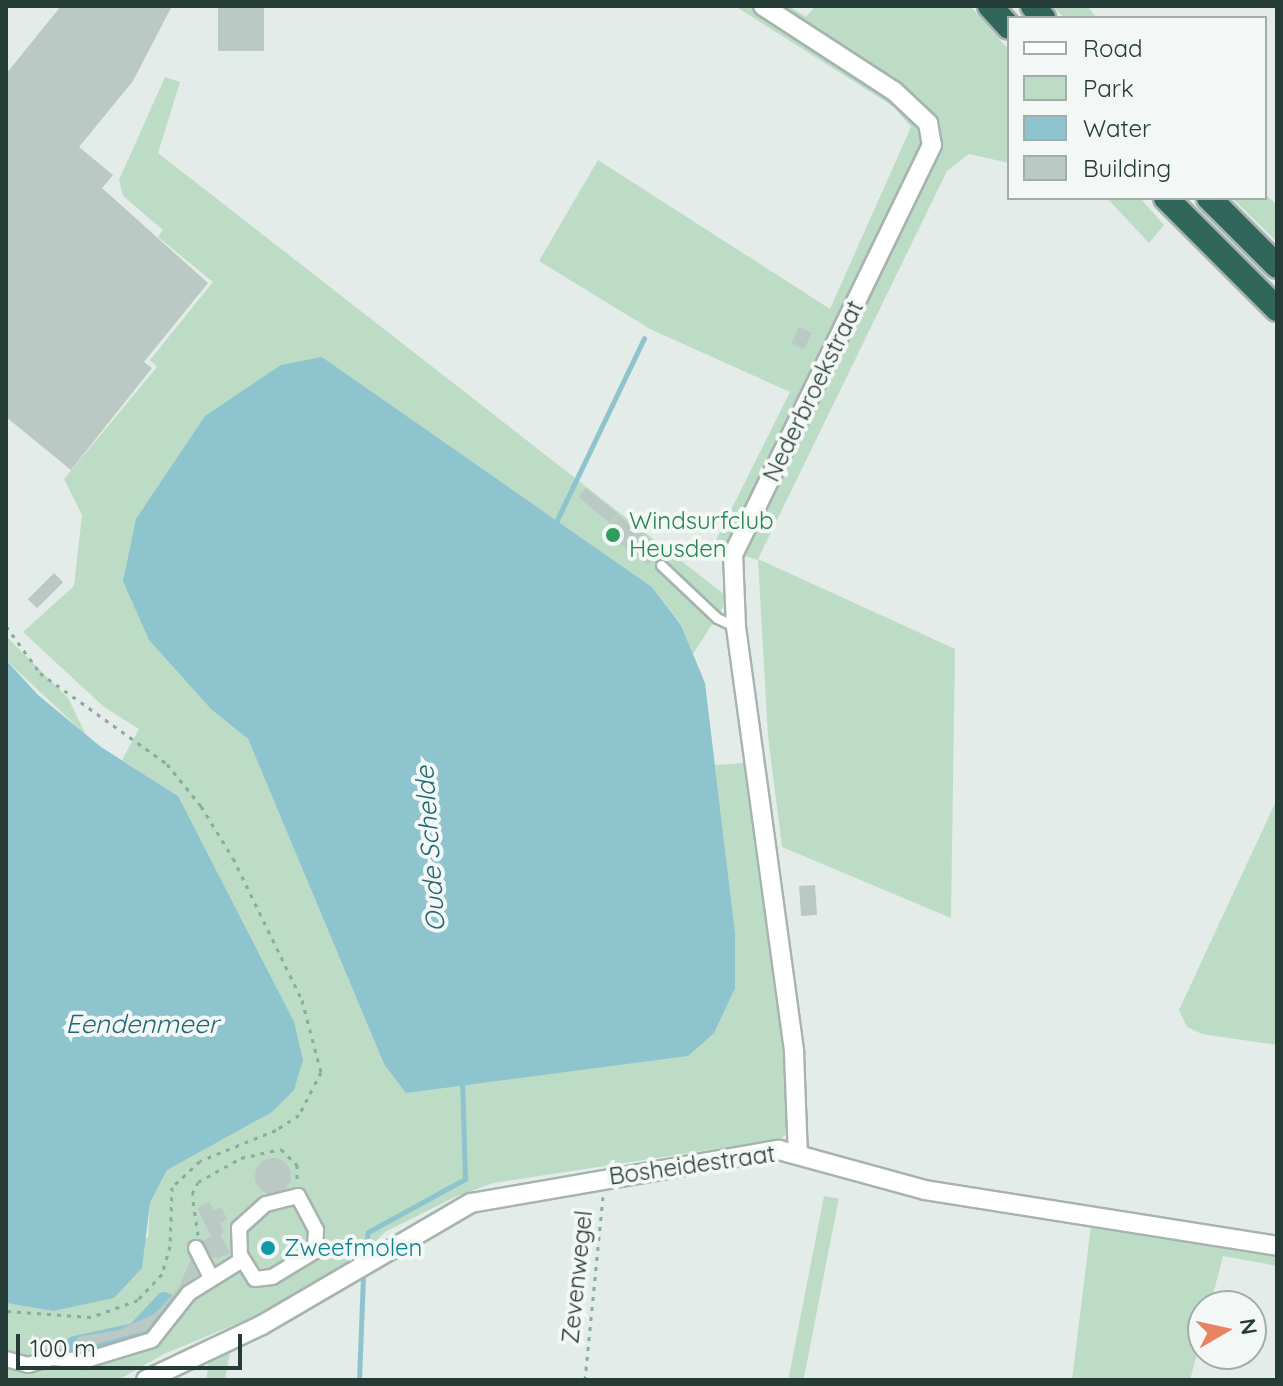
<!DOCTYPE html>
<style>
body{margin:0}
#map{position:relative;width:1283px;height:1386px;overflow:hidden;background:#e3ece8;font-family:Quicksand,sans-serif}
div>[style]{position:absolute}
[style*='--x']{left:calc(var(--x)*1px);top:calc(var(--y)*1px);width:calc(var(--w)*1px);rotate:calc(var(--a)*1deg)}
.green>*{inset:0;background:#bddcc5;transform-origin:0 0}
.water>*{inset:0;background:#8ec4cd}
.stream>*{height:5px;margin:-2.5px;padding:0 2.5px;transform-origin:2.5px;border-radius:2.5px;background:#8ec4cd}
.canal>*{height:16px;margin:-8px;padding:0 8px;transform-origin:8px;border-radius:8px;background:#8ec4cd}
.building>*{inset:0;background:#bbc9c4;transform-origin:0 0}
.round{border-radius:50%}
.path>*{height:3px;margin-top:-1.5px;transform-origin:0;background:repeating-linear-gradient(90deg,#85ada1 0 4px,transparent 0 10px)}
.roads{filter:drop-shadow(2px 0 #a6b4af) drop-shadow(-2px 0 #a6b4af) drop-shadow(0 2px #a6b4af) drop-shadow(0 -2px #a6b4af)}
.service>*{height:9px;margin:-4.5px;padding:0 4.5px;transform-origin:4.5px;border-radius:4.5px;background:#fff}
.pedestrian>*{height:14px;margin:-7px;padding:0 7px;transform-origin:7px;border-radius:7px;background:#fff}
.minor>*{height:18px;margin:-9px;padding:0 9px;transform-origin:9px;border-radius:9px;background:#fff}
.motorway>*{height:24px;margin:-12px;padding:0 12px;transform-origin:12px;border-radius:12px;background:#31665b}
.dots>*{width:22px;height:22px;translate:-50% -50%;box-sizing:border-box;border:4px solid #f3f8f6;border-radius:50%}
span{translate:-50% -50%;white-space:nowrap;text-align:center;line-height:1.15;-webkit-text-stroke:8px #f3f8f6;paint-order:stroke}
.street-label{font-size:24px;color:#243c35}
.leisure-label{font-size:24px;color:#27864d}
.left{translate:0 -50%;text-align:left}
.culture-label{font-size:24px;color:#0d838f}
.water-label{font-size:26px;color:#216774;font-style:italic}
.frame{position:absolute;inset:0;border:8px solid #243c35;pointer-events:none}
.legend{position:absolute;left:1007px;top:16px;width:260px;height:184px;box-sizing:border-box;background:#f3f8f6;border:2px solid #a0ada9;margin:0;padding:10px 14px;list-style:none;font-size:24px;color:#243c35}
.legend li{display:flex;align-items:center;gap:16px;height:40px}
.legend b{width:40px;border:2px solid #a0ada9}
.north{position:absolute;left:1187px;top:1290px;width:80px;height:80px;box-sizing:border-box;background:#f3f8f6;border:2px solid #a0ada9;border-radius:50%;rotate:81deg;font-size:22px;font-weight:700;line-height:32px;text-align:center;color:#243c35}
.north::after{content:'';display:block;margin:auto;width:28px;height:36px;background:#e98463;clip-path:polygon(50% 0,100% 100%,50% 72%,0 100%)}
.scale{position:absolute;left:16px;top:1334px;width:226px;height:36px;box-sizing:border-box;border:4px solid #243c35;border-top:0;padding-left:10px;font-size:24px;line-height:28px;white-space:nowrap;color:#243c35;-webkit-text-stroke:6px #f3f8f6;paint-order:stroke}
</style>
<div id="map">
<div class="green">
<i style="clip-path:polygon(735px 6px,789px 6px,806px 17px,815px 6px,970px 6px,1009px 50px,1009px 163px,969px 154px,947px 171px,758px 559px,955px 649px,951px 918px,782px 847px,768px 736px,758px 560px,713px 546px,790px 392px,650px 329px,539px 261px,598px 160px,830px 309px,911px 127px,894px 107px)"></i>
<i style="clip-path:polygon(1053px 6px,1087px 6px,1097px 18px,1064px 18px)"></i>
<i style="clip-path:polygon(165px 77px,180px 82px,158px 153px,729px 598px,693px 654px,681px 624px,652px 587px,322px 357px,212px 710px,248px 739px,384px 1064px,735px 988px,735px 932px,715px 765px,745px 763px,791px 1113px,788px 1132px,781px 1139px,493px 1183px,455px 1197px,385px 1232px,363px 1254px,265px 1312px,164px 1354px,118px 1380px,6px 1380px,6px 1303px,53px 1311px,148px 1237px,150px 1203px,167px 1170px,196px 1151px,178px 796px,122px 760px,139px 729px,104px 707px,23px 632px,74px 586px,82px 515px,64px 479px,157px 367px,150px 360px,213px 282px,158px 237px,163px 230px,123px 196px,119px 180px)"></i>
<i style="clip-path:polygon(1265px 194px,1277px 205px,1277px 242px,1232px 198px)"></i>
<i style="clip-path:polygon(1107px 198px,1140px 198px,1164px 225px,1149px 243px)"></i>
<i style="clip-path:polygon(6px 636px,68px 698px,86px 735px,6px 660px)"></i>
<i style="clip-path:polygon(1277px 799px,1277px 1045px,1202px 1034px,1187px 1027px,1179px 1010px)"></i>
<i style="left:824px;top:1196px;width:15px;height:185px;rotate:11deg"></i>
<i style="clip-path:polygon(1091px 1225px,1277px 1252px,1277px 1266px,1223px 1256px,1210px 1306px,1203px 1306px,1203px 1332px,1190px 1380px,1072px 1380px)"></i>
<i style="clip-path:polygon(230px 1352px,225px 1380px,206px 1380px,209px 1360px)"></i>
</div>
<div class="water">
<i style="clip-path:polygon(322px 357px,652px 587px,681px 625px,705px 683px,735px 932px,735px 988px,714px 1033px,688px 1056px,406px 1093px,384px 1064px,248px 739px,212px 710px,149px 640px,123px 581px,136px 519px,205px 416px,281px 365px)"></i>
<i style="clip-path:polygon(6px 660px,38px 695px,101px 747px,178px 796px,294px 1022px,303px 1060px,294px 1090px,272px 1112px,167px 1170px,150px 1203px,142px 1268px,114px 1298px,53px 1311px,6px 1303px)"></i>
</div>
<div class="stream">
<i style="--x:555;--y:524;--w:206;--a:-64.4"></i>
<i style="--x:365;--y:1253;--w:21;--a:-82"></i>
<i style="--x:368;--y:1232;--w:111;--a:-28.7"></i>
<i style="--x:465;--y:1179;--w:99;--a:-91.7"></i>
<i style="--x:359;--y:1380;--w:102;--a:-87.8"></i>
</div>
<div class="canal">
<i style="--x:164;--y:1300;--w:8;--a:23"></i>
<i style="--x:171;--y:1303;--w:43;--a:129.3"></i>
<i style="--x:144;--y:1336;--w:69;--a:165.8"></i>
<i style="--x:77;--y:1353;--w:9;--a:-108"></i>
<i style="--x:74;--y:1344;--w:62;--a:-12"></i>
<i style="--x:135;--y:1331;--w:42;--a:-46.9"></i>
</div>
<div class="building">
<i style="clip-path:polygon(61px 6px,172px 6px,133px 81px,79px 147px,113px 175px,102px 188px,208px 283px,144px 362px,152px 368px,71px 470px,6px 417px,6px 74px)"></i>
<i style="left:218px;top:6px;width:46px;height:45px"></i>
<i style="left:799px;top:327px;width:14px;height:18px;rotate:25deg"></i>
<i style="left:586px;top:488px;width:41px;height:12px;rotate:39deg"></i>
<i style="left:618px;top:515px;width:54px;height:21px;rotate:38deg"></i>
<i style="left:54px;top:573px;width:13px;height:37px;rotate:45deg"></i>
<i style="left:815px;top:885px;width:30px;height:16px;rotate:86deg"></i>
<i class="round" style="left:255px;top:1158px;width:36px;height:36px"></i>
<i style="clip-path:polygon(209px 1202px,214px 1211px,221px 1207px,227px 1219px,220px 1223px,224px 1232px,220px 1234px,230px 1253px,219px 1258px,212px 1257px,203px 1241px,211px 1236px,197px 1208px)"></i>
<i style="clip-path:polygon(191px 1259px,198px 1275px,181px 1287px,146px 1331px,73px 1350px,78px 1337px,119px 1330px,154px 1314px,178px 1289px)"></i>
</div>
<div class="path">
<i style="--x:6;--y:626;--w:58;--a:54.1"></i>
<i style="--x:40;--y:673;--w:156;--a:35.6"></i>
<i style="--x:167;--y:764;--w:54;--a:51"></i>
<i style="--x:201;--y:806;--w:61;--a:58.4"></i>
<i style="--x:233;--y:858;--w:158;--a:64.1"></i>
<i style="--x:302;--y:1000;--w:74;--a:75.2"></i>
<i style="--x:321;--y:1072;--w:48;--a:117.1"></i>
<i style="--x:299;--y:1115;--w:27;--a:147"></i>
<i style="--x:276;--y:1130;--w:82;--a:157.8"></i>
<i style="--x:200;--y:1161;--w:38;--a:137"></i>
<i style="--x:172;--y:1187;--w:59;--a:91.9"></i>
<i style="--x:170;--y:1246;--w:29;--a:106"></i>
<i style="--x:162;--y:1274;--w:35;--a:133"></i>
<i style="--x:138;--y:1300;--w:50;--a:160.1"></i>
<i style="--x:91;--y:1317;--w:85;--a:-176"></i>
<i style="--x:198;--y:1235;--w:41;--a:-98.3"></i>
<i style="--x:192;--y:1194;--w:13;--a:-63"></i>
<i style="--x:198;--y:1182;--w:49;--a:-29.2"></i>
<i style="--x:241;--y:1158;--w:41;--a:-12.7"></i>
<i style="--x:281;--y:1149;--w:23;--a:45"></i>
<i style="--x:297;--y:1165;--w:15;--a:90"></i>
<i style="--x:585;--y:1380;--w:184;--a:-84.4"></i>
</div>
<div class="roads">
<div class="service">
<i style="--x:661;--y:565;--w:77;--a:43.4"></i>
<i style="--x:717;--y:618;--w:21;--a:25"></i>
</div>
<div class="pedestrian">
<i style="--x:298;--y:1196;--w:38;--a:62"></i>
<i style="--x:316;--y:1230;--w:21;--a:93"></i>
<i style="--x:315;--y:1251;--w:50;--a:148.8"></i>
<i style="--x:272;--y:1277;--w:17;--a:173"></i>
<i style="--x:255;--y:1279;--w:28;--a:-122"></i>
<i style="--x:240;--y:1255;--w:27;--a:-92"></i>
<i style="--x:239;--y:1228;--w:36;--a:-42"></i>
<i style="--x:266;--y:1204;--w:33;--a:-14"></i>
<i style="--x:196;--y:1248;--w:34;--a:63"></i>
<i style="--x:6;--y:1359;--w:23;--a:15"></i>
<i style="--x:28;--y:1365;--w:26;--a:-16"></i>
<i style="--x:53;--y:1358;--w:30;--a:6"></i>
<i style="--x:83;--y:1361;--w:72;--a:-16.9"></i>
<i style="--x:152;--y:1340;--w:60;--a:-51.8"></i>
<i style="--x:189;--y:1293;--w:62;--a:-31.9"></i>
</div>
<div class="minor">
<i style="--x:763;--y:6;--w:156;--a:33"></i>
<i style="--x:894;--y:91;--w:47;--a:43.3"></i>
<i style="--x:928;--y:123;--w:22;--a:80"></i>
<i style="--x:932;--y:145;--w:455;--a:115.9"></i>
<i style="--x:733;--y:554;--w:73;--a:87.6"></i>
<i style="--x:736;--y:627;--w:430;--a:82.2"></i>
<i style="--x:794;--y:1053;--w:102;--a:87.8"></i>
<i style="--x:146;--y:1380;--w:128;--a:-25.4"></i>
<i style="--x:262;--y:1325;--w:242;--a:-30.3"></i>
<i style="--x:471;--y:1203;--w:313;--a:-9.8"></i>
<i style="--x:779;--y:1150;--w:151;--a:15.3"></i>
<i style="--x:925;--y:1190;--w:356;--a:9"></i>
</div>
<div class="motorway">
<i style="--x:990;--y:6;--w:28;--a:48"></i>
<i style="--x:1033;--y:6;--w:16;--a:50"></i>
<i style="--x:1166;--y:198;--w:157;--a:45"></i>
<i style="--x:1209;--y:198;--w:96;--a:45"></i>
</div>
</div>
<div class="dots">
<i style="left:613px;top:535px;background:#2e9e5b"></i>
<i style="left:268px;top:1248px;background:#0f9aa8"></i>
</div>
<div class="street-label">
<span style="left:813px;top:391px;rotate:-64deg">Nederbroekstraat</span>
<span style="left:692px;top:1165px;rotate:-8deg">Bosheidestraat</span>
<span style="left:577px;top:1277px;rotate:-84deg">Zevenwegel</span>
</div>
<div class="leisure-label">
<span class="left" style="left:629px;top:535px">Windsurfclub<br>Heusden</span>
</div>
<div class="culture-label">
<span class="left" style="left:284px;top:1248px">Zweefmolen</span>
</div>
<div class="water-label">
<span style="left:430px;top:849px;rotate:-94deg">Oude Schelde</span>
<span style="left:142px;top:1024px">Eendenmeer</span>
</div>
<div class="frame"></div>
<ul class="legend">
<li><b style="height:10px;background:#fff"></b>Road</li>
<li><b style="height:22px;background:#bddcc5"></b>Park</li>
<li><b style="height:22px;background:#8ec4cd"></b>Water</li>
<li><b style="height:22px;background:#bbc9c4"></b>Building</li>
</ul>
<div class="north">N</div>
<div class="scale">100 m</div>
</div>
